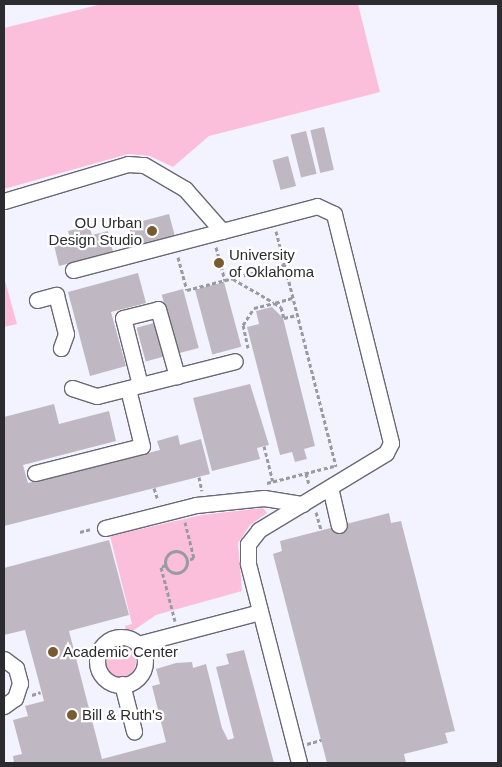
<!DOCTYPE html>
<style>
body{margin:0}
#map{position:relative;width:502px;height:767px;overflow:hidden;background:#f3f3ff;font-family:Helvetica,sans-serif}
div>[style]{position:absolute}
[style*='--x']{left:calc(var(--x)*1px);top:calc(var(--y)*1px);width:calc(var(--w)*1px);rotate:calc(var(--a)*1deg)}
.green>*{inset:0;background:#fbbfdc}
.round{border-radius:50%}
.building>*{inset:0;background:#bfb8c2;transform-origin:0 0}
.path>*{height:3px;margin-top:-1.5px;transform-origin:0;background:repeating-linear-gradient(90deg,#9a9aa3 0 4px,transparent 0 6.5px)}
.path>.ring{margin:-1.5px;padding:0;box-sizing:content-box;background:none;border:3px solid #9a9aa3;border-radius:50%}
.roads{filter:drop-shadow(1px 0 #696873) drop-shadow(-1px 0 #696873) drop-shadow(0 1px #696873) drop-shadow(0 -1px #696873)}
.minor>*{height:15px;margin:-7.5px;padding:0 7.5px;transform-origin:7.5px;border-radius:7.5px;background:#fff}
.minor>.ring{margin:-7.5px;padding:0;box-sizing:content-box;background:none;border:15px solid #fff;border-radius:50%}
.dots>*{width:14px;height:14px;translate:-50% -50%;box-sizing:border-box;border:2px solid #fff;border-radius:50%}
span{translate:-50% -50%;white-space:nowrap;text-align:center;line-height:1.15;-webkit-text-stroke:4.5px #fff;paint-order:stroke}
.poi-label{font-size:15px;color:#2b2b30}
.right{translate:-100% -50%;text-align:right}
.left{translate:0 -50%;text-align:left}
.frame{position:absolute;inset:0;border:5px solid #2b2b30;pointer-events:none}
</style>
<div id="map">
<div class="green">
<i style="clip-path:polygon(102px 4px,358px 4px,380px 92px,209px 136px,173px 167px,150px 156px,128px 154px,4px 189px,4px 28px)"></i>
<i style="clip-path:polygon(4px 277px,17px 324px,4px 327px)"></i>
<i style="clip-path:polygon(263px 508px,267px 513px,250px 525px,238px 543px,242px 591px,156px 615px,131px 632px,126px 631px,125px 626px,132px 624px,110px 536px,202px 515px)"></i>
<i class="round" style="left:100px;top:643px;width:36px;height:36px"></i>
</div>
<div class="building">
<i style="left:324px;top:127px;width:44px;height:14px;rotate:77deg"></i>
<i style="left:306px;top:131px;width:44px;height:16px;rotate:76deg"></i>
<i style="left:288px;top:156px;width:31px;height:16px;rotate:75deg"></i>
<i style="left:169px;top:214px;width:23px;height:42px;rotate:75deg"></i>
<i style="clip-path:polygon(89px 226px,92px 235px,108px 231px,113px 252px,59px 266px,54px 245px,71px 241px,68px 231px)"></i>
<i style="clip-path:polygon(138px 273px,146px 303px,111px 312px,126px 366px,90px 376px,68px 292px)"></i>
<i style="left:224px;top:282px;width:67px;height:30px;rotate:75deg"></i>
<i style="left:183px;top:289px;width:61px;height:22px;rotate:75deg"></i>
<i style="clip-path:polygon(272px 307px,283px 318px,315px 446px,304px 449px,307px 459px,295px 462px,292px 452px,280px 455px,247px 327px,259px 324px,256px 311px)"></i>
<i style="left:154px;top:323px;width:35px;height:18px;rotate:75deg"></i>
<i style="clip-path:polygon(250px 384px,269px 445px,257px 448px,260px 459px,212px 471px,193px 398px)"></i>
<i style="clip-path:polygon(54px 404px,59px 424px,109px 411px,116px 441px,23px 465px,28px 483px,160px 450px,157px 441px,178px 435px,180px 445px,201px 439px,210px 474px,4px 526px,4px 417px)"></i>
<i style="clip-path:polygon(389px 513px,391px 523px,401px 521px,455px 731px,445px 733px,448px 743px,404px 754px,406px 763px,327px 763px,273px 554px,282px 551px,280px 541px)"></i>
<i style="clip-path:polygon(109px 540px,129px 615px,69px 631px,102px 759px,166px 742px,152px 686px,160px 684px,156px 669px,176px 663px,192px 662px,193px 668px,206px 664px,222px 728px,228px 740px,234px 738px,216px 667px,229px 664px,226px 654px,244px 650px,274px 763px,14px 763px,13px 756px,22px 754px,13px 720px,28px 716px,25px 706px,44px 701px,25px 630px,4px 635px,4px 568px)"></i>
</div>
<div class="path">
<i style="--x:276;--y:231;--w:243;--a:75.7"></i>
<i style="--x:216;--y:247;--w:35;--a:75"></i>
<i style="--x:178;--y:257;--w:34;--a:75"></i>
<i style="--x:187;--y:290;--w:100;--a:-14.5"></i>
<i style="--x:233;--y:279;--w:46;--a:29.9"></i>
<i style="--x:292;--y:298;--w:19;--a:164"></i>
<i style="--x:274;--y:303;--w:8;--a:30"></i>
<i style="--x:281;--y:307;--w:11;--a:75"></i>
<i style="--x:284;--y:318;--w:13;--a:-13"></i>
<i style="--x:248;--y:348;--w:24;--a:-102"></i>
<i style="--x:243;--y:325;--w:20;--a:-57"></i>
<i style="--x:254;--y:308;--w:21;--a:-14"></i>
<i style="--x:264;--y:446;--w:36;--a:76"></i>
<i style="--x:306;--y:473;--w:11;--a:75"></i>
<i style="--x:199;--y:477;--w:14;--a:78"></i>
<i style="--x:267;--y:483;--w:69;--a:-14.2"></i>
<i style="--x:154;--y:488;--w:13;--a:72"></i>
<i style="--x:316;--y:512;--w:19;--a:74"></i>
<i style="--x:185;--y:522;--w:37;--a:76"></i>
<i style="--x:194;--y:558;--w:7;--a:164"></i>
<i style="--x:80;--y:532;--w:11;--a:-15"></i>
<i class="ring" style="left:165px;top:551px;width:19px;height:19px"></i>
<i style="--x:166;--y:565;--w:5;--a:158"></i>
<i style="--x:161;--y:567;--w:56;--a:75.5"></i>
<i style="--x:32;--y:695;--w:9;--a:-18"></i>
<i style="--x:307;--y:744;--w:15;--a:-16"></i>
</div>
<div class="roads">
<div class="minor">
<i style="--x:4;--y:201;--w:129;--a:-16.6"></i>
<i style="--x:128;--y:164;--w:16;--a:4"></i>
<i style="--x:144;--y:165;--w:48;--a:30.3"></i>
<i style="--x:185;--y:189;--w:56;--a:48.6"></i>
<i style="--x:222;--y:231;--w:98;--a:-14.7"></i>
<i style="--x:317;--y:206;--w:19;--a:25"></i>
<i style="--x:334;--y:214;--w:236;--a:76"></i>
<i style="--x:391;--y:443;--w:11;--a:117"></i>
<i style="--x:386;--y:453;--w:149;--a:148.8"></i>
<i style="--x:259;--y:530;--w:18;--a:128"></i>
<i style="--x:248;--y:544;--w:20;--a:90"></i>
<i style="--x:248;--y:564;--w:205;--a:75.6"></i>
<i style="--x:73;--y:270;--w:154;--a:-14.7"></i>
<i style="--x:37;--y:300;--w:20;--a:-15"></i>
<i style="--x:56;--y:295;--w:40;--a:75.6"></i>
<i style="--x:66;--y:334;--w:15;--a:110"></i>
<i style="--x:140;--y:385;--w:69;--a:-104.2"></i>
<i style="--x:123;--y:318;--w:36;--a:-14"></i>
<i style="--x:158;--y:309;--w:70;--a:74.2"></i>
<i style="--x:72;--y:388;--w:26;--a:18"></i>
<i style="--x:97;--y:396;--w:142;--a:-14.2"></i>
<i style="--x:35;--y:473;--w:110;--a:-14.2"></i>
<i style="--x:142;--y:446;--w:59;--a:-103.8"></i>
<i style="--x:330;--y:487;--w:39;--a:77"></i>
<i style="--x:105;--y:528;--w:94;--a:-14.2"></i>
<i style="--x:196;--y:505;--w:68;--a:-5.9"></i>
<i style="--x:264;--y:498;--w:39;--a:9"></i>
<i class="ring" style="left:97px;top:637px;width:33px;height:33px"></i>
<i style="--x:138;--y:644;--w:126;--a:-14.7"></i>
<i style="--x:4;--y:659;--w:15;--a:37"></i>
<i style="--x:16;--y:668;--w:16;--a:75"></i>
<i style="--x:20;--y:683;--w:16;--a:108"></i>
<i style="--x:15;--y:698;--w:14;--a:144"></i>
<i style="--x:122;--y:684;--w:49;--a:75.7"></i>
</div>
</div>
<div class="dots">
<i style="left:152px;top:231px;background:#785c2f"></i>
<i style="left:219px;top:263px;background:#785c2f"></i>
<i style="left:53px;top:652px;background:#785c2f"></i>
<i style="left:72px;top:715px;background:#785c2f"></i>
</div>
<div class="poi-label">
<span class="right" style="left:142px;top:231px">OU Urban<br>Design Studio</span>
<span class="left" style="left:229px;top:263px">University<br>of Oklahoma</span>
<span class="left" style="left:63px;top:652px">Academic Center</span>
<span class="left" style="left:82px;top:715px">Bill &amp; Ruth's</span>
</div>
<div class="frame"></div>
</div>
